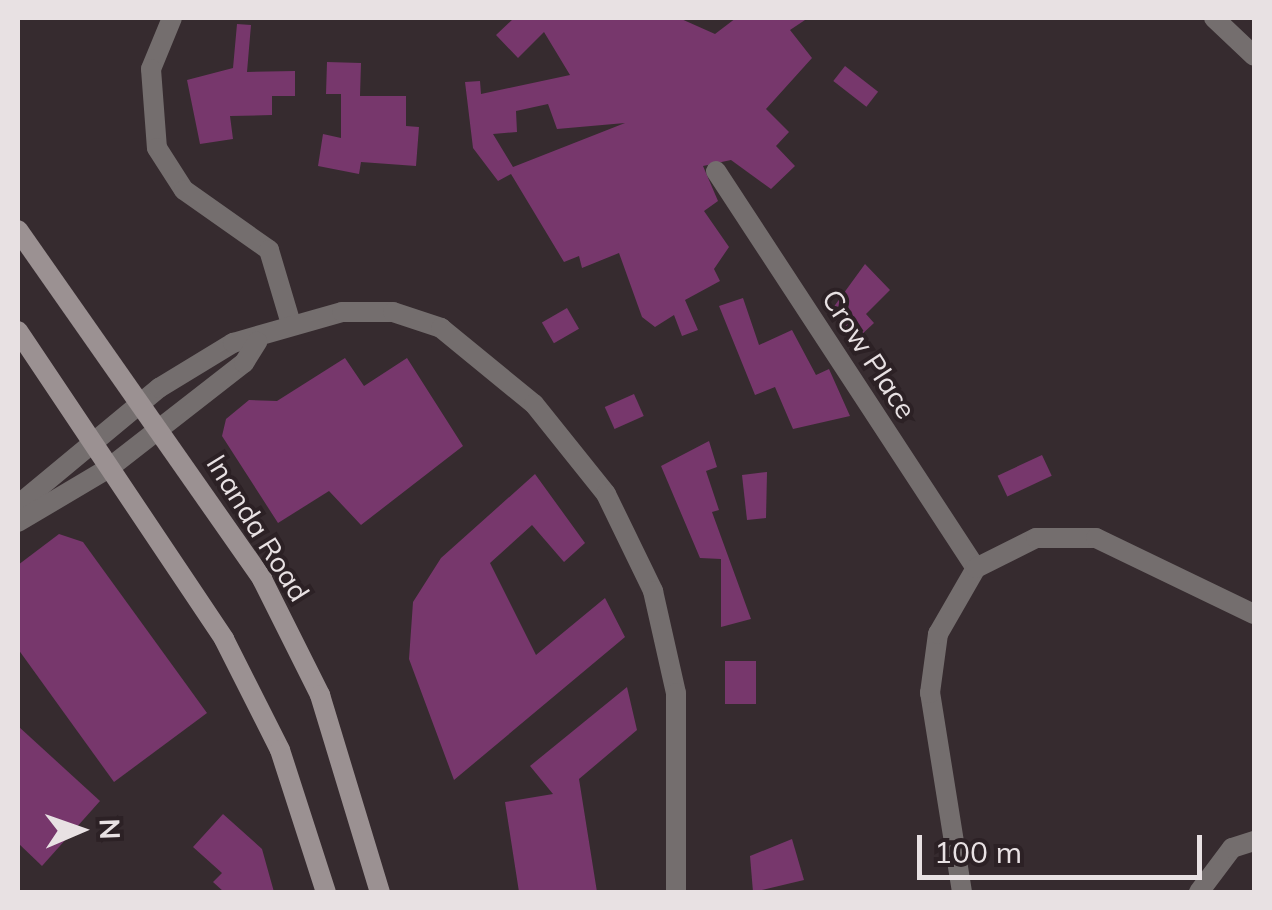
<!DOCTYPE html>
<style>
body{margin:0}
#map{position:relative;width:1272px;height:910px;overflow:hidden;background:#362b2f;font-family:Mulish,sans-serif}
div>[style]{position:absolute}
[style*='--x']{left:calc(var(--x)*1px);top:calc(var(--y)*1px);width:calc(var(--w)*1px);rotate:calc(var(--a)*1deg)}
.building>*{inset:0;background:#77376c;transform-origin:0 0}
.minor>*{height:20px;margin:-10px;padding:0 10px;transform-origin:10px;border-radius:10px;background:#746e6e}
.secondary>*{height:20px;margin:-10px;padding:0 10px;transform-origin:10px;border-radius:10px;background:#9b9192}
span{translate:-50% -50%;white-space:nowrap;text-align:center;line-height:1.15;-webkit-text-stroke:8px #2c2125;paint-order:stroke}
.street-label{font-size:28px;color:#e8e1e3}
.frame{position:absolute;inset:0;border:20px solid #e8e1e3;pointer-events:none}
.north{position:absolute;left:30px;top:780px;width:100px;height:100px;-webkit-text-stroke:8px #2c2125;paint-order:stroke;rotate:88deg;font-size:28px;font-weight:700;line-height:40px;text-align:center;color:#e8e1e3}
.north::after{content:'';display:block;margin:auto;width:35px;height:45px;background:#e8e1e3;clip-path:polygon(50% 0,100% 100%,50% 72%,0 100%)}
.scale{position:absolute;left:917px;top:835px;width:285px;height:45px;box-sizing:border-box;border:5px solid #e8e1e3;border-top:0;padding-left:12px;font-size:30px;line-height:35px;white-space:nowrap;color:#e8e1e3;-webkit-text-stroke:8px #2c2125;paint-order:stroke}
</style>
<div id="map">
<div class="building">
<i style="clip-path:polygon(evenodd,514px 18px,679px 18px,715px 34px,736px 18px,808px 18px,790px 30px,812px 58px,766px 109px,789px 132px,776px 146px,795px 166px,771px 189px,731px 160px,703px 166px,718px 201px,704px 211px,729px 247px,714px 269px,720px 281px,685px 300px,698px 330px,682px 336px,674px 315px,655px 327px,642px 317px,619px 253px,582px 268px,579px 256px,564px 262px,511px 174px,498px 181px,473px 148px,465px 82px,480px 81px,481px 94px,570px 75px,544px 32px,518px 58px,496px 35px,514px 18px,548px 104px,557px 129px,625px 123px,513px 167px,493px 134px,517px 132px,516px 111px,548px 104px)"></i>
<i style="clip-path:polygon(237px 24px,251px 25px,247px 72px,295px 71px,295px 96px,272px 96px,272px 115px,230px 116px,233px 139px,200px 144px,187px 80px,233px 68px)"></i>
<i style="clip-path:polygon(327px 62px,361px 63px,360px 96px,406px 96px,406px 126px,419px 127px,416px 166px,361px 162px,359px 174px,318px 166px,323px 134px,341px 138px,341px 94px,326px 94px)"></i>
<i style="left:845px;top:66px;width:42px;height:19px;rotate:38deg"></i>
<i style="clip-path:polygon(865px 264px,890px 290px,866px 314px,874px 323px,859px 337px,830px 312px)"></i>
<i style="clip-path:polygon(743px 298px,759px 345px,792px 330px,816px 375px,829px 369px,850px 416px,793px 429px,775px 387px,755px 395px,719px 306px)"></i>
<i style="left:567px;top:308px;width:24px;height:29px;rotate:60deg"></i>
<i style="clip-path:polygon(345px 358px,364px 386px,407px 358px,463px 446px,361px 525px,329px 491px,278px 523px,222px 436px,226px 419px,249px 400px,277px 401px)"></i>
<i style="left:634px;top:394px;width:24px;height:32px;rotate:66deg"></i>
<i style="clip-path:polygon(709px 441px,717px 467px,706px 471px,719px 510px,712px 512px,751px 619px,721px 627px,721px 559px,700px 558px,661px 466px)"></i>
<i style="left:1042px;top:455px;width:23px;height:49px;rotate:65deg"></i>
<i style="clip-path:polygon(767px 472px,766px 518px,747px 520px,742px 475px)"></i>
<i style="clip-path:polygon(535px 474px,585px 543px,564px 562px,532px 525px,490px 563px,536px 655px,605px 598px,625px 637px,454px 780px,409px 659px,413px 602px,441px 558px)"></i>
<i style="clip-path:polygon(59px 534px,83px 542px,207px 713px,114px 782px,18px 649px,18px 565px)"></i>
<i style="left:725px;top:661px;width:31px;height:43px"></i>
<i style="clip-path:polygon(627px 687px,637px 730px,579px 779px,597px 892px,519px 892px,505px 802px,553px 794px,530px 766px)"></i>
<i style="clip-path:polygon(18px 726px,100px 801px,42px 866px,18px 843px)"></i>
<i style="clip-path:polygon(223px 814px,262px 849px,274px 892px,224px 892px,213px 882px,222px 873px,193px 847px)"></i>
<i style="clip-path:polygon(792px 839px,804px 880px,753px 892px,750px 856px)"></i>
</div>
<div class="minor">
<i style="--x:172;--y:18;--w:55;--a:112.4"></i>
<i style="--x:151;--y:69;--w:79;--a:85.7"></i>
<i style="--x:157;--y:148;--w:50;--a:57.3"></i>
<i style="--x:184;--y:190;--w:104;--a:35.2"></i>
<i style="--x:269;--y:250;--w:77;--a:73.4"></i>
<i style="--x:1214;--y:18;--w:55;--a:43.5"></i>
<i style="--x:716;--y:171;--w:475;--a:56.8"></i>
<i style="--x:18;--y:505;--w:183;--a:-39.7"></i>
<i style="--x:159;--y:388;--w:87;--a:-31.3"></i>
<i style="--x:233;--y:343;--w:113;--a:-15.9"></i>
<i style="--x:342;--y:312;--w:51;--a:0"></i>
<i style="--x:393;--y:312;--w:51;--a:18.4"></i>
<i style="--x:441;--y:328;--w:120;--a:39.3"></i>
<i style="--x:534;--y:404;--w:115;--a:51.3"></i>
<i style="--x:606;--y:494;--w:108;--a:64.1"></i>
<i style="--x:653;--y:591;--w:105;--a:77.3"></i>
<i style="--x:676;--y:693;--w:199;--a:90"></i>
<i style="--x:18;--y:522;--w:106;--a:-30.7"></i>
<i style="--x:109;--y:468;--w:171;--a:-37.9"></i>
<i style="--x:244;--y:363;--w:25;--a:-58"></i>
<i style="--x:962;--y:892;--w:202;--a:-99.1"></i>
<i style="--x:930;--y:693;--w:60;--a:-82.3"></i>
<i style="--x:938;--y:634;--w:76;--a:-60.1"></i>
<i style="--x:976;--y:568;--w:67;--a:-26.6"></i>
<i style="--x:1036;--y:538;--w:60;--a:0"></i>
<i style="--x:1096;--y:538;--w:175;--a:25.7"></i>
<i style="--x:1199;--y:892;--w:55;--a:-53.1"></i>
<i style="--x:1232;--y:848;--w:23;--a:-18"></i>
</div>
<div class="secondary">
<i style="--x:18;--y:230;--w:426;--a:55"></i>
<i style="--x:262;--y:579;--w:130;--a:63.4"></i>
<i style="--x:320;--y:695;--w:206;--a:73.1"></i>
<i style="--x:18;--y:331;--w:371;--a:56.2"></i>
<i style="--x:224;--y:639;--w:124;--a:63.2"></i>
<i style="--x:280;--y:750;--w:149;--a:72.1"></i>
</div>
<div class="street-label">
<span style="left:869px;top:354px;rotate:57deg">Crow Place</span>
<span style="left:258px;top:528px;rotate:58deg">Inanda Road</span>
</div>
<div class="frame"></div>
<div class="north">N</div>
<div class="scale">100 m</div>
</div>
